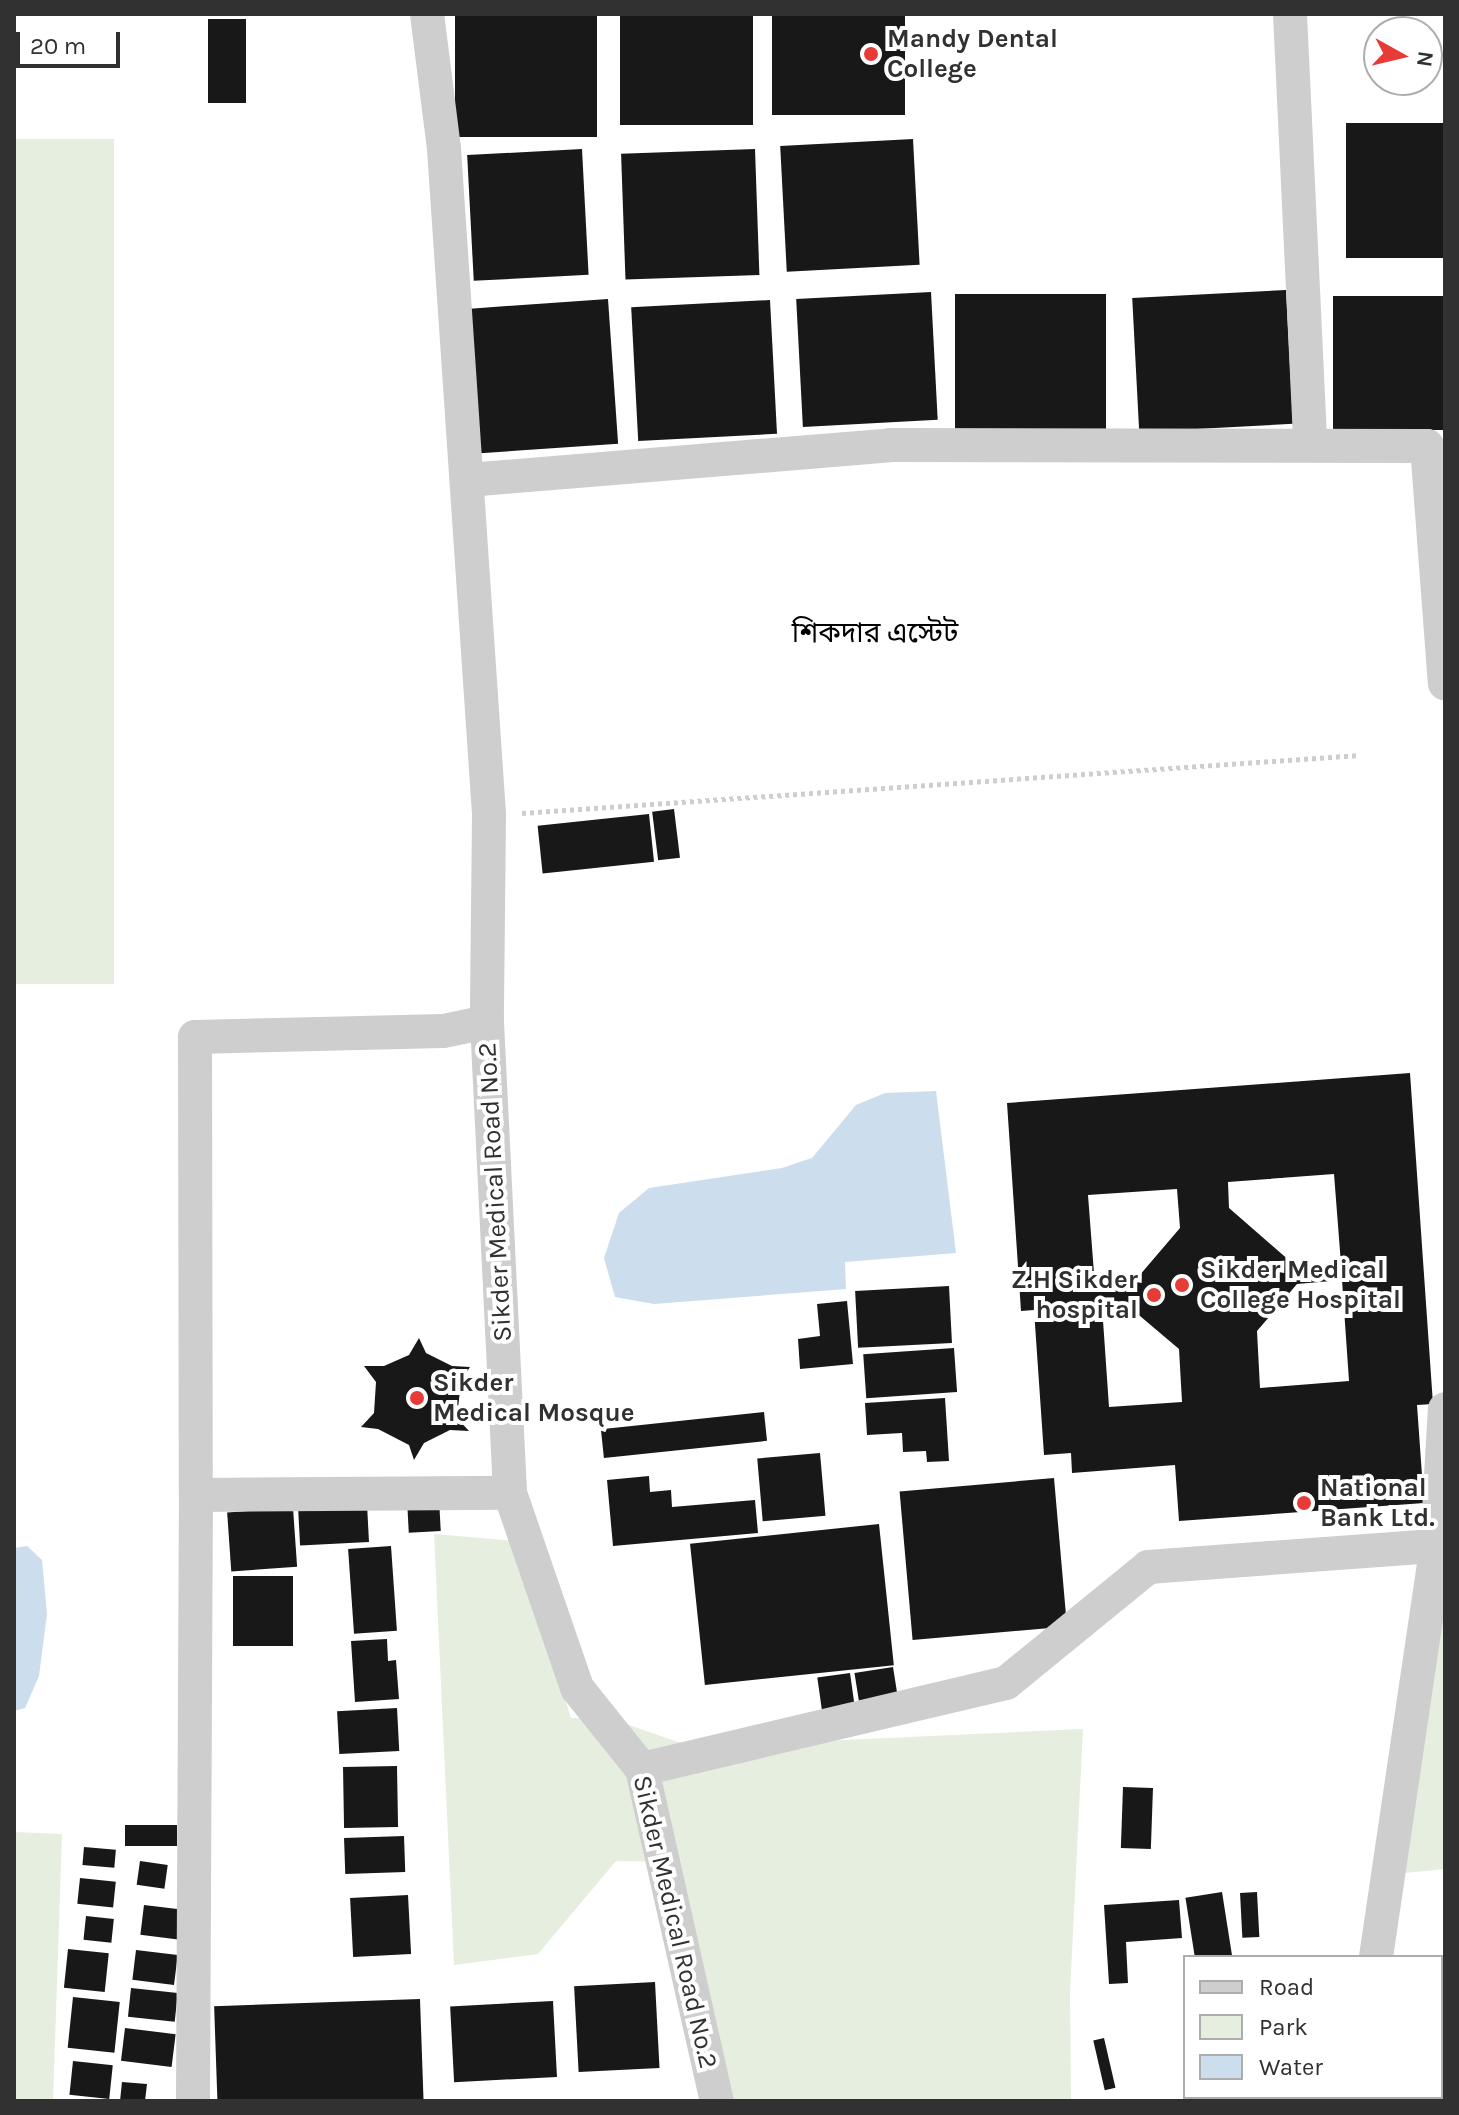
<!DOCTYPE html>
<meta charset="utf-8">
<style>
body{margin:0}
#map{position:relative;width:1459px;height:2115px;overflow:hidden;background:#fff;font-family:Karla,"Noto Sans Bengali",sans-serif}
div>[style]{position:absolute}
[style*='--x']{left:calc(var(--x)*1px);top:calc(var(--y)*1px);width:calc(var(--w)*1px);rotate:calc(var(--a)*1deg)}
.green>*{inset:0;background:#e6eee0;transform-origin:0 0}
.water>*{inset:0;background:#ccdded}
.building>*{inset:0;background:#181818;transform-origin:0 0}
.path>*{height:5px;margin-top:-2.5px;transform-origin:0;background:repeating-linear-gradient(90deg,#cecece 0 4px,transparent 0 8px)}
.minor>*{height:34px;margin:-17px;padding:0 17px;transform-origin:17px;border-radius:17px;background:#cecece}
.dots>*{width:22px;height:22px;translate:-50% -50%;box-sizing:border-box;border:4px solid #fff;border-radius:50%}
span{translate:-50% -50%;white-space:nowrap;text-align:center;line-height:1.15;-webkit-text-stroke:8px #fff;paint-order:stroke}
.poi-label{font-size:26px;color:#313131;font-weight:700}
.left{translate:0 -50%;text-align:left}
.right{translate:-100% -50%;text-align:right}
.street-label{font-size:26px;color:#313131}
.neighbourhood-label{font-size:28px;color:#000}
.frame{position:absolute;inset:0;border:16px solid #313131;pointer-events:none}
.legend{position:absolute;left:1183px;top:1955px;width:260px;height:144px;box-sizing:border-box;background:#fff;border:2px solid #adadad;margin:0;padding:10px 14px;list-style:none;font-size:24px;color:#313131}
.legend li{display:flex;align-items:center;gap:16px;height:40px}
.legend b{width:40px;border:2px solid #adadad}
.north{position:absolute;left:1363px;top:16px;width:80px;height:80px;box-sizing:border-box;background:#fff;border:2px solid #adadad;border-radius:50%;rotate:98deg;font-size:22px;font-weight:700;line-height:32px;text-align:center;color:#313131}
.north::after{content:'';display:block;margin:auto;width:28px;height:36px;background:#e63b36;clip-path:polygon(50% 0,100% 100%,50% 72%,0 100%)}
.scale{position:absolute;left:16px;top:32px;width:104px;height:36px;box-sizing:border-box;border:4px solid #313131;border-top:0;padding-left:10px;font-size:24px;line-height:28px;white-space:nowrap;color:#313131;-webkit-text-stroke:6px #fff;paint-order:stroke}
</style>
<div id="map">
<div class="green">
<i style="left:114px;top:139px;width:845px;height:100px;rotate:90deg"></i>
<i style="clip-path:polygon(1445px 1488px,1445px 1869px,1405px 1873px)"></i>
<i style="clip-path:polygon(434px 1534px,516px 1541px,571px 1718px,612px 1719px,692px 1747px,1083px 1729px,1070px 1993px,1071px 2101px,719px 2101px,678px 1862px,616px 1861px,538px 1954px,454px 1965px)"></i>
<i style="clip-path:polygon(14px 1832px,62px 1834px,53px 2101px,14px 2101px)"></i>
</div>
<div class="water">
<i style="clip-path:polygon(936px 1091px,956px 1253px,845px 1262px,846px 1289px,654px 1304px,615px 1297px,604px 1258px,619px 1213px,649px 1188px,782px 1168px,812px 1158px,856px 1105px,885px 1093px)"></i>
<i style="clip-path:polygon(27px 1546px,42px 1560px,47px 1614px,39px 1676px,25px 1708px,14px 1711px,14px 1548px)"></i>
</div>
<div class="building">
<i style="left:455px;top:14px;width:142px;height:123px"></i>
<i style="left:620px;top:14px;width:133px;height:111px"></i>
<i style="left:772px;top:14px;width:133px;height:101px"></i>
<i style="left:246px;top:19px;width:84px;height:38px;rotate:90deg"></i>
<i style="left:1445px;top:123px;width:135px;height:99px;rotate:90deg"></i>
<i style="left:913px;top:139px;width:126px;height:133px;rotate:87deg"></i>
<i style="left:582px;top:149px;width:126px;height:115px;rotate:87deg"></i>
<i style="left:755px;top:149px;width:126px;height:134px;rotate:88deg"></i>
<i style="left:1286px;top:290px;width:134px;height:154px;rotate:87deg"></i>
<i style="left:931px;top:292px;width:128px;height:135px;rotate:87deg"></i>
<i style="left:1106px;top:294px;width:139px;height:151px;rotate:90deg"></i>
<i style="left:1445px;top:296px;width:134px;height:112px;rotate:90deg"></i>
<i style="left:608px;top:299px;width:145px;height:138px;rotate:86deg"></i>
<i style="left:770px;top:300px;width:134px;height:139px;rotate:87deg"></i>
<i style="left:674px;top:809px;width:49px;height:22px;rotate:83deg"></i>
<i style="left:649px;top:814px;width:48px;height:112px;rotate:84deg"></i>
<i style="clip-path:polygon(evenodd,1410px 1073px,1433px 1404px,1417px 1405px,1424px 1503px,1179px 1521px,1175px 1465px,1072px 1473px,1071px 1453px,1044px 1455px,1034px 1310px,1021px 1311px,1007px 1103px,1410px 1073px,1334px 1174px,1341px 1264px,1298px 1268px,1229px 1208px,1228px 1182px,1334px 1174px,1410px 1073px,1177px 1189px,1180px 1228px,1133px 1283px,1095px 1286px,1088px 1195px,1177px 1189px,1410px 1073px,1342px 1280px,1349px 1381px,1260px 1388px,1257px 1331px,1297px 1284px,1342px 1280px,1410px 1073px,1127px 1305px,1179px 1349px,1182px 1402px,1109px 1407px,1102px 1306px,1127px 1305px)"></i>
<i style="left:949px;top:1286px;width:57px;height:94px;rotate:87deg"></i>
<i style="clip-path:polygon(847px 1301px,853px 1364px,800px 1369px,798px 1339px,820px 1336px,817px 1304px)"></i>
<i style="clip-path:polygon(419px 1338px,426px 1353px,452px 1366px,470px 1367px,461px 1381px,457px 1418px,469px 1431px,450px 1430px,424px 1443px,414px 1460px,409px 1445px,378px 1429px,361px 1427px,374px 1413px,376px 1382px,364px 1366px,384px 1366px,409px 1355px)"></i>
<i style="left:954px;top:1348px;width:44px;height:91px;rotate:86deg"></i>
<i style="clip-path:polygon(945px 1398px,949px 1461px,927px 1462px,926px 1451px,903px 1452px,902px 1433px,867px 1435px,865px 1403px)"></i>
<i style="left:764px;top:1412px;width:29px;height:164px;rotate:84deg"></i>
<i style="left:820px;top:1453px;width:63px;height:63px;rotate:85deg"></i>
<i style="clip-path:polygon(649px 1476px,650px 1492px,671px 1490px,672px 1507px,755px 1500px,758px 1533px,613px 1546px,607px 1480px)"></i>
<i style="left:1054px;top:1478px;width:149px;height:155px;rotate:85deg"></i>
<i style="left:439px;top:1498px;width:33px;height:32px;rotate:87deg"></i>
<i style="left:367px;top:1504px;width:38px;height:69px;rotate:87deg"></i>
<i style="left:293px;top:1508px;width:59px;height:66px;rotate:86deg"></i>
<i style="left:879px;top:1524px;width:142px;height:190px;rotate:84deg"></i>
<i style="left:391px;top:1546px;width:85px;height:43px;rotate:86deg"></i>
<i style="left:233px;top:1576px;width:60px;height:70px"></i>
<i style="clip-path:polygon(387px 1639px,388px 1661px,396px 1660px,399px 1699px,355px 1702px,351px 1641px)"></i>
<i style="left:893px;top:1667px;width:40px;height:39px;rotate:81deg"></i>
<i style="left:850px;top:1673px;width:41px;height:33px;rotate:82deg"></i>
<i style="left:397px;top:1708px;width:43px;height:60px;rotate:87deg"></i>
<i style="left:397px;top:1766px;width:61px;height:54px;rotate:89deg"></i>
<i style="left:1123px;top:1787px;width:30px;height:61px;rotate:2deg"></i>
<i style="left:125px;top:1825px;width:52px;height:21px"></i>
<i style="left:404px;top:1836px;width:36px;height:60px;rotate:88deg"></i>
<i style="left:84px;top:1847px;width:32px;height:18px;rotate:5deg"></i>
<i style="left:140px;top:1861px;width:28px;height:24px;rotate:8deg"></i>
<i style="left:80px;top:1878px;width:36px;height:26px;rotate:6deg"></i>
<i style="left:1222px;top:1892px;width:66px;height:37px;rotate:81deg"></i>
<i style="left:1257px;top:1892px;width:45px;height:17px;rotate:87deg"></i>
<i style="left:408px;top:1895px;width:59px;height:58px;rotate:87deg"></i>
<i style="clip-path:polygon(1179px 1900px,1182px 1938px,1126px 1942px,1128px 1983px,1109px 1984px,1104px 1905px)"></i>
<i style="left:144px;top:1905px;width:42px;height:30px;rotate:7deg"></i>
<i style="left:86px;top:1916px;width:28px;height:24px;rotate:6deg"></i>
<i style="left:68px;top:1949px;width:41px;height:39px;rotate:6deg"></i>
<i style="left:136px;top:1950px;width:42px;height:30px;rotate:7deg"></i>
<i style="left:655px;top:1982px;width:86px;height:81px;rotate:87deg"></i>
<i style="left:131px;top:1988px;width:47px;height:29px;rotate:6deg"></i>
<i style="left:73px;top:1997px;width:47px;height:51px;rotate:6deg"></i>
<i style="left:420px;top:1999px;width:102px;height:206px;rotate:88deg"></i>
<i style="left:553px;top:2001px;width:76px;height:103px;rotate:87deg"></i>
<i style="left:125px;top:2028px;width:51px;height:33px;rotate:7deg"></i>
<i style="left:1104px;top:2038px;width:51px;height:11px;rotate:77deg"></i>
<i style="left:73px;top:2061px;width:40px;height:34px;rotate:6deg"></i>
<i style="clip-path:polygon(122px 2082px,147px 2084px,145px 2101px,120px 2101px)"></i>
</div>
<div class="path">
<i style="--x:522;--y:813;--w:840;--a:-3.96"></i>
</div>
<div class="minor">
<i style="--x:427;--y:14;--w:136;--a:82.8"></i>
<i style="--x:444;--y:149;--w:668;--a:86.13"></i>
<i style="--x:489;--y:815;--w:207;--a:90.6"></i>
<i style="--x:487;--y:1022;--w:472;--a:87.2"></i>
<i style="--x:510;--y:1493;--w:206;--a:71"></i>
<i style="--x:577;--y:1688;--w:104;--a:51.3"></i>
<i style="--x:642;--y:1769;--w:340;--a:77.3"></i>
<i style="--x:1290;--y:14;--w:431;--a:87.3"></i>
<i style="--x:468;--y:480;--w:423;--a:-4.7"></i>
<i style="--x:890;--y:445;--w:537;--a:0.11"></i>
<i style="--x:1427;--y:446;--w:238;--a:85.7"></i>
<i style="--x:487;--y:1022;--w:45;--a:168.4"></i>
<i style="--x:443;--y:1031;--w:248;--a:178.6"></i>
<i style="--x:195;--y:1037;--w:458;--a:89.9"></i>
<i style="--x:196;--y:1495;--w:314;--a:-0.4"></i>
<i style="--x:642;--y:1769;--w:374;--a:-13.3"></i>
<i style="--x:1006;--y:1683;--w:183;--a:-39.2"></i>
<i style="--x:1148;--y:1567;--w:290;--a:-4.2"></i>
<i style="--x:1376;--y:1957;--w:416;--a:-81.6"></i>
<i style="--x:1437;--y:1546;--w:137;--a:-86.7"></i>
<i style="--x:193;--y:2101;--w:606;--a:-89.72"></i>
<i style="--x:1355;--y:2101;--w:4;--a:-90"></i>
</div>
<div class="dots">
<i style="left:871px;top:54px;background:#e63b36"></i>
<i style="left:1182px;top:1285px;background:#e63b36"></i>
<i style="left:1154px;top:1295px;background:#e63b36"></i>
<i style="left:417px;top:1398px;background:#e63b36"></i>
<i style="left:1304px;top:1503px;background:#e63b36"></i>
</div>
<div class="poi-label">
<span class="left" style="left:887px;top:54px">Mandy Dental<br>College</span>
<span class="left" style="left:1200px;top:1285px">Sikder Medical<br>College Hospital</span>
<span class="right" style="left:1138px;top:1295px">Z.H Sikder<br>hospital</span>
<span class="left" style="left:433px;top:1398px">Sikder<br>Medical Mosque</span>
<span class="left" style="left:1320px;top:1503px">National<br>Bank Ltd.</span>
</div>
<div class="street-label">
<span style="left:495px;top:1192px;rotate:-93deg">Sikder Medical Road No.2</span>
<span style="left:675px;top:1922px;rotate:77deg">Sikder Medical Road No.2</span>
</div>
<div class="neighbourhood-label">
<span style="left:875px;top:633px">শিকদার এস্টেট</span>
</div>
<div class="frame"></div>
<ul class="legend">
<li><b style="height:10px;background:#cecece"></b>Road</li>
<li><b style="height:22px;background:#e6eee0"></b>Park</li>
<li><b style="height:22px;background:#ccdded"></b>Water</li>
</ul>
<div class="north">N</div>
<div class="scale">20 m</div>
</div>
